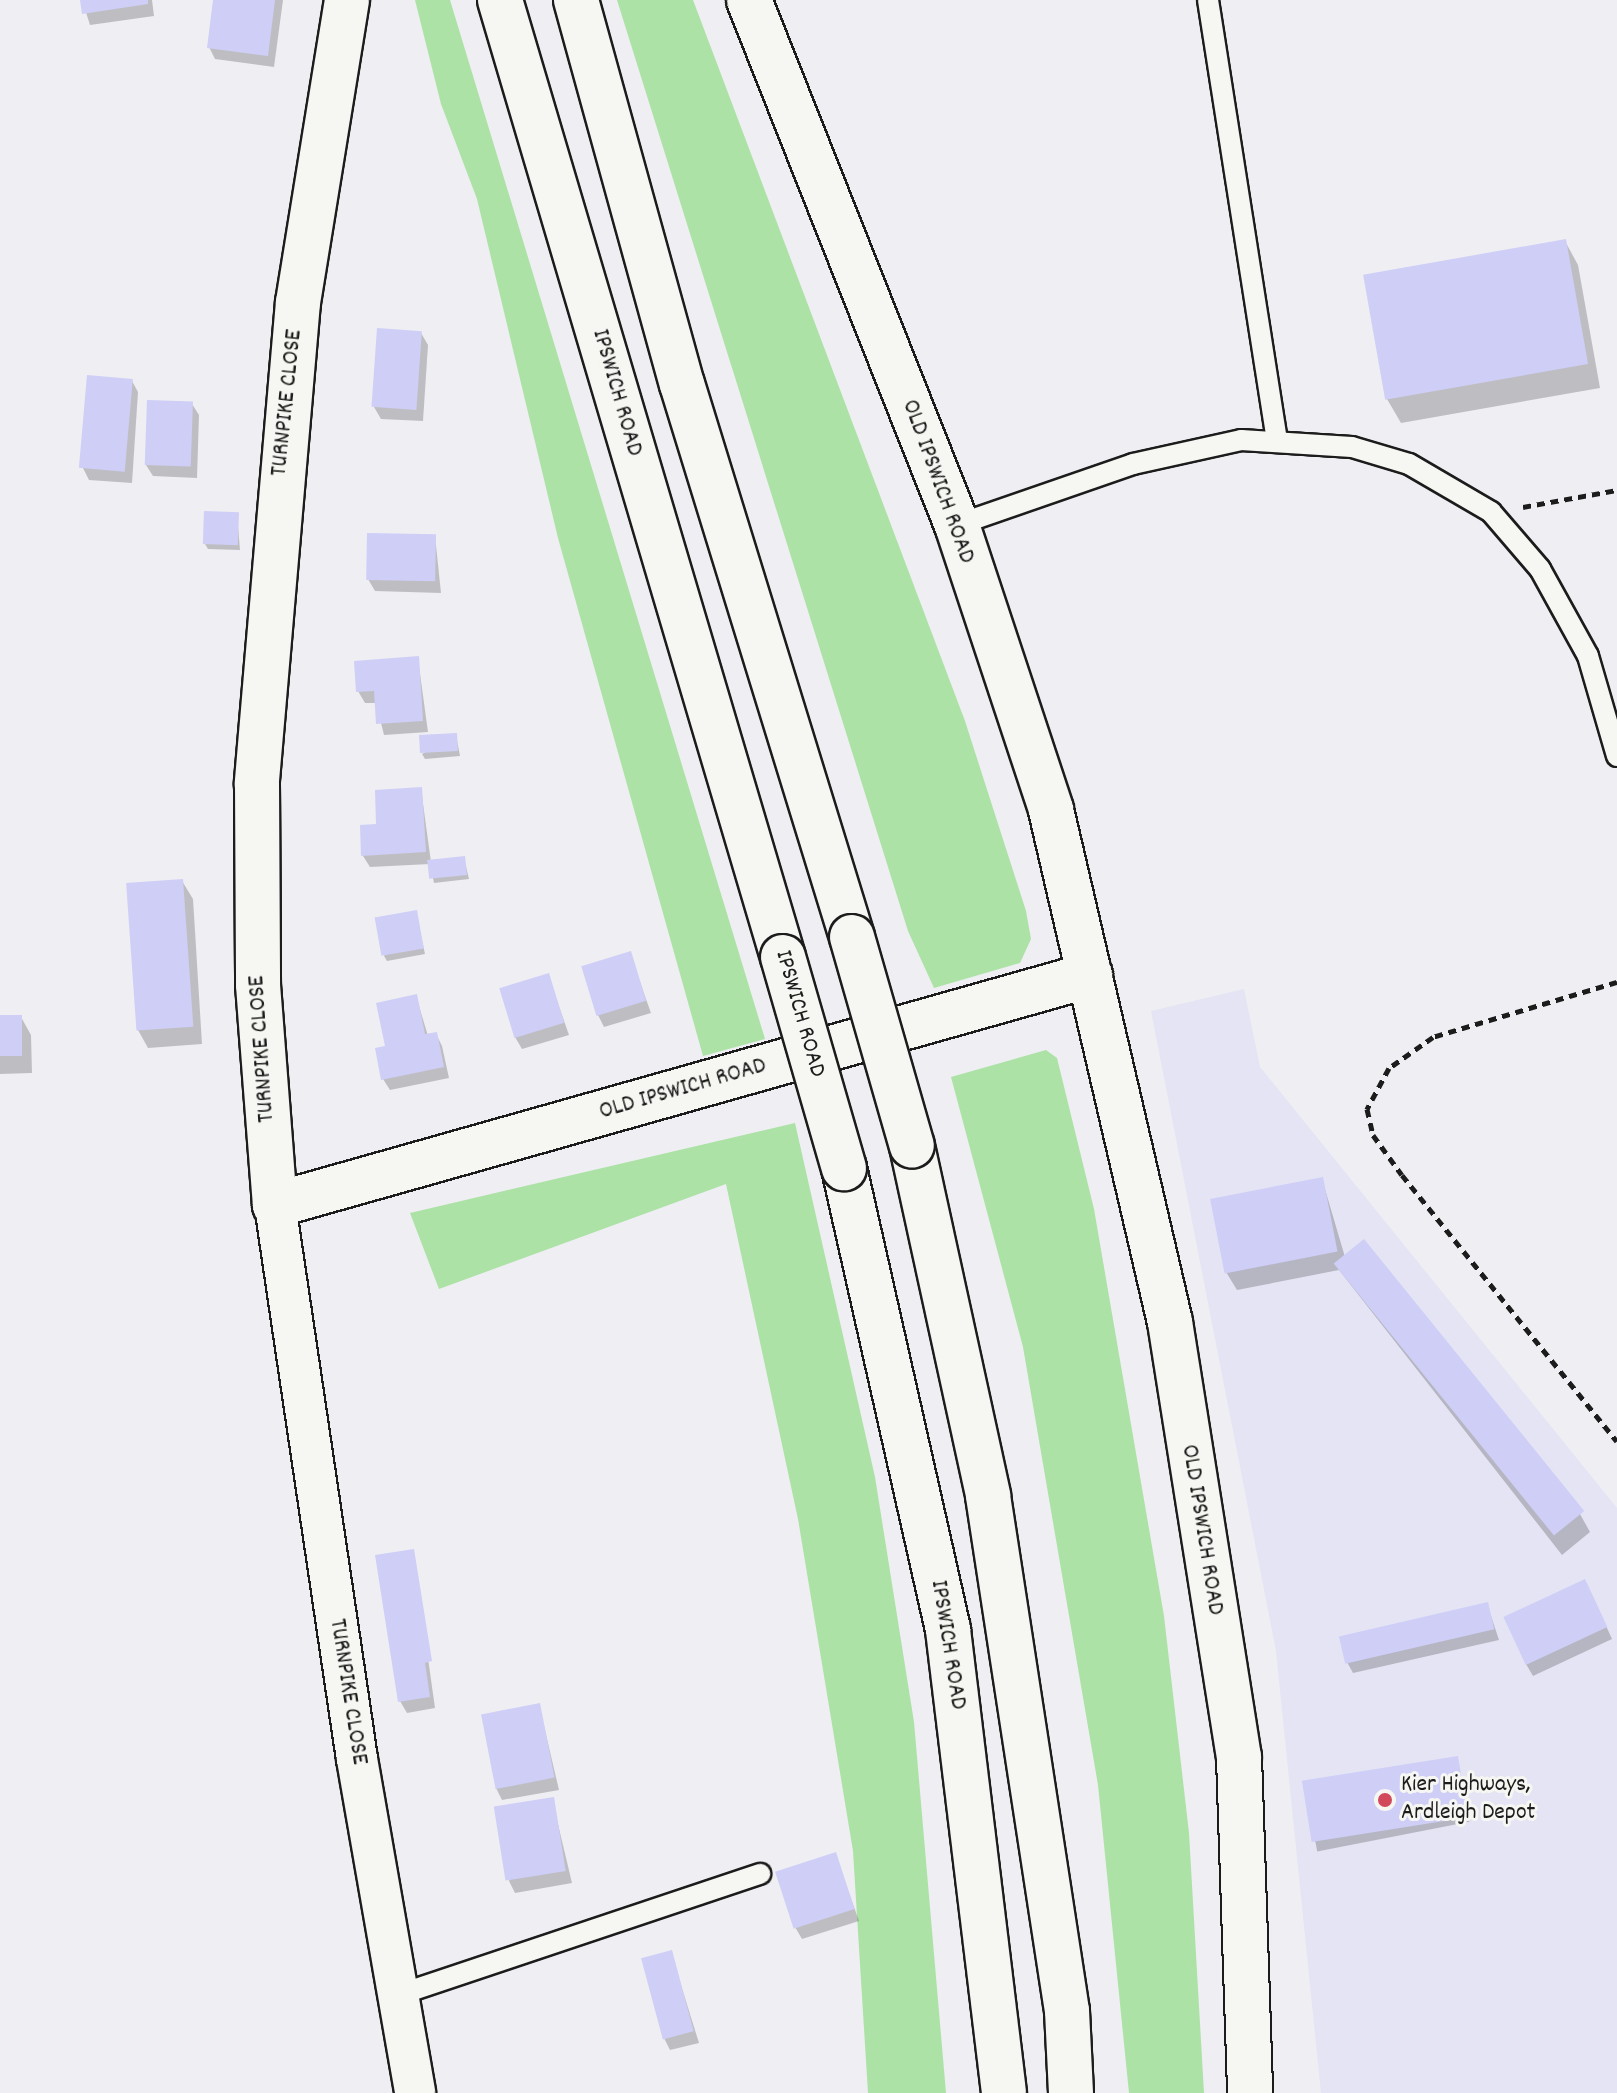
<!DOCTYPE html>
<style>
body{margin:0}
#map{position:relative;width:1617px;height:2093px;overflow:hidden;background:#eeeef3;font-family:Dekko,sans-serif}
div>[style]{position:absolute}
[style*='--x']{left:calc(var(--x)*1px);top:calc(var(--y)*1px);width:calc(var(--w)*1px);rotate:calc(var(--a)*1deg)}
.built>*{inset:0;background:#e4e4f4}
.green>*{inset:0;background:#ace2a5}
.shadow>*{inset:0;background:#0003;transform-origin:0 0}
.building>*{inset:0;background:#cecef7;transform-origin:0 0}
.path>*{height:5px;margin-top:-2.5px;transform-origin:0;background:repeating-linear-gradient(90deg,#1c1c1c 0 8px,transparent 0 14px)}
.roads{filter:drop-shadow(2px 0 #1c1c1c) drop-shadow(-2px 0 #1c1c1c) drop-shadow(0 2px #1c1c1c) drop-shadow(0 -2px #1c1c1c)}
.lane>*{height:20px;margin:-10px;padding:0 10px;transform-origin:10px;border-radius:10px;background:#f6f6f2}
.street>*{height:40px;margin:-20px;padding:0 20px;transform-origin:20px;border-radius:20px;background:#f6f6f2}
.secondary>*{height:44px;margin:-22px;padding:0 22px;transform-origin:22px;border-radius:22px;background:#f6f6f2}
.highway>*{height:44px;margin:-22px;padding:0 22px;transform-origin:22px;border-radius:22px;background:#f6f6f2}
.bridges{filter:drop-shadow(2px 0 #1c1c1c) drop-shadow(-2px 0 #1c1c1c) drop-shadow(0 2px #1c1c1c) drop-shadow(0 -2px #1c1c1c)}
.highway-bridge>*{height:44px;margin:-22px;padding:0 22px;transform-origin:22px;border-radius:22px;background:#f6f6f2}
.dots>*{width:22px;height:22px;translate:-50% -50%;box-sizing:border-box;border:4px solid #f6f6f2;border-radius:50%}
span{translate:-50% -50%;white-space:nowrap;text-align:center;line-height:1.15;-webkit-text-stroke:6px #f6f6f2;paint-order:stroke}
.street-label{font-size:24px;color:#1c1c1c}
.poi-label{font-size:24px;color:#1c1c1c}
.left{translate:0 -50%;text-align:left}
</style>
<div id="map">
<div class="built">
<i style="clip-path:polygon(1244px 989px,1260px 1067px,1617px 1508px,1617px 2093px,1321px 2093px,1276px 1651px,1151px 1011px)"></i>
</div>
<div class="green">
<i style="clip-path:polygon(415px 0,450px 0,765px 1039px,703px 1056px,558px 538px,477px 199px,441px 104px)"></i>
<i style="clip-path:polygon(617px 0,693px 0,965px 721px,1026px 911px,1031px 939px,1020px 963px,934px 988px,908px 931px)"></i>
<i style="clip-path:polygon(1046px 1050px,1057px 1058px,1094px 1209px,1164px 1616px,1189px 1833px,1204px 2093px,1129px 2093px,1098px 1785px,1023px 1347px,951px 1077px)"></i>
<i style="clip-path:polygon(795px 1123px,875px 1477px,914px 1722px,946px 2093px,868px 2093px,853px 1851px,798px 1519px,726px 1184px,439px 1289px,410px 1213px)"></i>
</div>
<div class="shadow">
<i style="clip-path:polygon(82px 0,152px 0,154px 16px,90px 25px)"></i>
<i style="clip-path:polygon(215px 0,283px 0,274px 67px,215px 59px,209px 47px)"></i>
<i style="clip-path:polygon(1565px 241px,1578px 265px,1600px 388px,1401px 423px,1387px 399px)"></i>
<i style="clip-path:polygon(421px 333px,428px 345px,423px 421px,381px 419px,374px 407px)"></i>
<i style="clip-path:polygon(132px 381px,138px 392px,132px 483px,89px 480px,83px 468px)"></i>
<i style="clip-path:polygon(192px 404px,199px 415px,197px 478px,153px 476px,146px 465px)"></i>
<i style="clip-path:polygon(237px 514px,240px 550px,208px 549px,205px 544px)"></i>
<i style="clip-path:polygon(435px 536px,441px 593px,375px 591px,368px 579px)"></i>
<i style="clip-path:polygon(418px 659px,428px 732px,384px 735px,376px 703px,365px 703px,358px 691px)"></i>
<i style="clip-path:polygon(456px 735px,460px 756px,425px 759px,422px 754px)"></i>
<i style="clip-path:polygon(421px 789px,431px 862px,464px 858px,469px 879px,434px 883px,430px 864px,370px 867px,363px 856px,379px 826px)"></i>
<i style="clip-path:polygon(182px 881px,193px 899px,202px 1044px,148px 1048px,138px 1030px)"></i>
<i style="clip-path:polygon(416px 913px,425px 954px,387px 961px,384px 956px)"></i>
<i style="clip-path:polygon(630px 954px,651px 1013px,604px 1027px,598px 1015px)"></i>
<i style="clip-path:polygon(548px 975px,569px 1035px,522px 1049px,515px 1037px)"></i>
<i style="clip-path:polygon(416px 996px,428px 1036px,436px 1034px,442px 1046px,449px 1078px,390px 1090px,383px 1079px,387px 1048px)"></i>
<i style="clip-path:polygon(0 1017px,21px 1017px,31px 1035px,32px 1073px,0 1074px)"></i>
<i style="clip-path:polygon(1322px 1179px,1345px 1257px,1580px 1514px,1590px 1532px,1562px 1555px,1339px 1270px,1237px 1290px,1226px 1272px)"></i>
<i style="clip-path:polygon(413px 1551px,435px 1708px,407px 1713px,400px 1701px)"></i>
<i style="clip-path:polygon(1591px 1593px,1612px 1639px,1533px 1676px,1526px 1664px)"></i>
<i style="clip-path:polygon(1487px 1604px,1499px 1640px,1353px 1673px,1347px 1662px)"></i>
<i style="clip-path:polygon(539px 1705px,559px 1790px,502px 1800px,496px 1788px)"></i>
<i style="left:1457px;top:1758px;width:65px;height:155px;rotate:79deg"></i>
<i style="clip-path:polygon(552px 1799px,572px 1883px,515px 1893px,509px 1881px)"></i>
<i style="clip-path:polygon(835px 1854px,859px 1921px,802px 1939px,795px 1927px)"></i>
<i style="clip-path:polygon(671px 1953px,699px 2043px,670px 2050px,664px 2038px)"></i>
</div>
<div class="building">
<i style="clip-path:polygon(80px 0,148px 0,148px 4px,82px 14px)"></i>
<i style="clip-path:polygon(213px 0,275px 0,268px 56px,207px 48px)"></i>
<i style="left:1566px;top:239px;width:127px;height:206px;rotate:80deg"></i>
<i style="left:377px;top:328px;width:45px;height:79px;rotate:4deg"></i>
<i style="left:87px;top:375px;width:46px;height:93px;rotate:5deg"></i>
<i style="left:147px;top:400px;width:46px;height:65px;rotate:2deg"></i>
<i style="left:204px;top:511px;width:35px;height:33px;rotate:2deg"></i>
<i style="left:367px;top:533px;width:69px;height:47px;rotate:1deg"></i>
<i style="clip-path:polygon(419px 656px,423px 721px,376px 724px,374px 691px,356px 692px,354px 661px)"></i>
<i style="left:457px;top:733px;width:18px;height:38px;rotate:87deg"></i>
<i style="clip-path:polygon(422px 787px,426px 852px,361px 856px,360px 825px,376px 824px,375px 790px)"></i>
<i style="left:465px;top:856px;width:19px;height:38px;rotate:84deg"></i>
<i style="left:183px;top:879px;width:148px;height:57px;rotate:86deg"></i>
<i style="left:417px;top:910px;width:39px;height:43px;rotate:80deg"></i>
<i style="left:631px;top:951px;width:52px;height:52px;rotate:73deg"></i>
<i style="left:549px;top:973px;width:52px;height:52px;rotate:73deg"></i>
<i style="clip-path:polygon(417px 994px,425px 1034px,437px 1032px,444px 1067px,381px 1080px,375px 1048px,385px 1046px,376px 1003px)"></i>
<i style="left:0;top:1015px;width:22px;height:41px"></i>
<i style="left:1323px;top:1177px;width:76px;height:115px;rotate:79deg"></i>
<i style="left:1364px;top:1239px;width:350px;height:39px;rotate:51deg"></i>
<i style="clip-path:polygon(414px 1549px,432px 1661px,425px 1663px,430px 1697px,398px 1702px,375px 1555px)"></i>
<i style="left:1585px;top:1579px;width:53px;height:90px;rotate:65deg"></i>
<i style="left:1488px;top:1602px;width:28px;height:153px;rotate:77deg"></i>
<i style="left:540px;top:1703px;width:76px;height:60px;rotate:79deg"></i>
<i style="left:1458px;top:1756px;width:62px;height:158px;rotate:81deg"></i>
<i style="left:554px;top:1797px;width:75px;height:61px;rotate:81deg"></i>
<i style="left:836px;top:1852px;width:60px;height:64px;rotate:72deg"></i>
<i style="left:672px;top:1950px;width:84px;height:32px;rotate:75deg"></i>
</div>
<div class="path">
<i style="--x:1523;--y:507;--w:96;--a:-10.3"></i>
<i style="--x:1617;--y:982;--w:192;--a:163.4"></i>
<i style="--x:1433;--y:1037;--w:54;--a:144.8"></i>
<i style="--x:1389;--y:1068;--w:47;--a:118.2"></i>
<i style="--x:1367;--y:1109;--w:27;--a:77"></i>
<i style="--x:1373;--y:1135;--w:49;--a:54.1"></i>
<i style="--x:1402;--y:1175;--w:342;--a:51.1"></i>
</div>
<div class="roads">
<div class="lane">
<i style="--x:1208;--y:0;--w:447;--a:81.1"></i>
<i style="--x:957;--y:525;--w:186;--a:-19.1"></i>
<i style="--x:1133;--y:464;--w:111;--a:-12.5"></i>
<i style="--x:1241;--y:440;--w:111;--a:3.6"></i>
<i style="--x:1352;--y:447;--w:59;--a:16.6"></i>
<i style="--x:1409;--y:464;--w:95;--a:30.3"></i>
<i style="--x:1491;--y:512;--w:75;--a:49.3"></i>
<i style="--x:1540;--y:569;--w:99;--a:61.1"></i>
<i style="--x:1588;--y:656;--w:104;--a:73.8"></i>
<i style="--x:398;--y:1995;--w:382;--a:-18.5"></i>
</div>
<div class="street">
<i style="--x:275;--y:1205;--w:560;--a:81.58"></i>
<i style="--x:357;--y:1759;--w:339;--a:80.1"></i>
</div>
<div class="secondary">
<i style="--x:347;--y:0;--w:306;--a:99.2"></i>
<i style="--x:298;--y:302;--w:484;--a:94.9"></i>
<i style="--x:257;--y:784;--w:201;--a:89.7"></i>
<i style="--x:258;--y:985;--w:221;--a:85.6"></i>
<i style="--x:275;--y:1205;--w:847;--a:-15.76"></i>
<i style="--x:749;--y:0;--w:565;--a:68.39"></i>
<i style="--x:957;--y:525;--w:300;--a:71.7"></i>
<i style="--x:1051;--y:810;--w:526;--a:76.92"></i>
<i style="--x:1170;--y:1322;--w:440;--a:81"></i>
<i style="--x:1239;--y:1757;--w:336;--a:88.1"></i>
</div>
<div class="highway">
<i style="--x:500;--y:0;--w:998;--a:73.53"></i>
<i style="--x:576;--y:0;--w:398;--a:74.6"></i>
<i style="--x:682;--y:384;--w:579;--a:72.91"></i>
<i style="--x:912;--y:1146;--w:358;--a:77.7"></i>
<i style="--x:988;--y:1496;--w:521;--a:81.28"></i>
<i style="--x:1067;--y:2011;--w:82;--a:87.2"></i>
<i style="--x:844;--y:1168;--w:474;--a:77.3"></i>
<i style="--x:948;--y:1630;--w:466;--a:83.1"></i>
</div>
</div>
<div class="bridges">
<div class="highway-bridge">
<i style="--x:852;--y:937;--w:217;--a:74"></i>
<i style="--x:783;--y:957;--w:220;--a:73.9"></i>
</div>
</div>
<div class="dots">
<i style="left:1385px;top:1800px;background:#d1495b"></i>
</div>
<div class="street-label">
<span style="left:616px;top:393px;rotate:74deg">IPSWICH ROAD</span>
<span style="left:288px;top:403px;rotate:-84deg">TURNPIKE CLOSE</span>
<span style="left:937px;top:482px;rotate:70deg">OLD IPSWICH ROAD</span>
<span style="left:799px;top:1014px;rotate:74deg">IPSWICH ROAD</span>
<span style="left:263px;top:1049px;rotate:-94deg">TURNPIKE CLOSE</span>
<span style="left:683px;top:1090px;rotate:-16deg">OLD IPSWICH ROAD</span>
<span style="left:1201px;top:1530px;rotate:81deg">OLD IPSWICH ROAD</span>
<span style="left:947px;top:1645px;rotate:81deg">IPSWICH ROAD</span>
<span style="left:347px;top:1692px;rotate:81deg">TURNPIKE CLOSE</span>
</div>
<div class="poi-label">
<span class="left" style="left:1401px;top:1800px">Kier Highways,<br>Ardleigh Depot</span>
</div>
</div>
